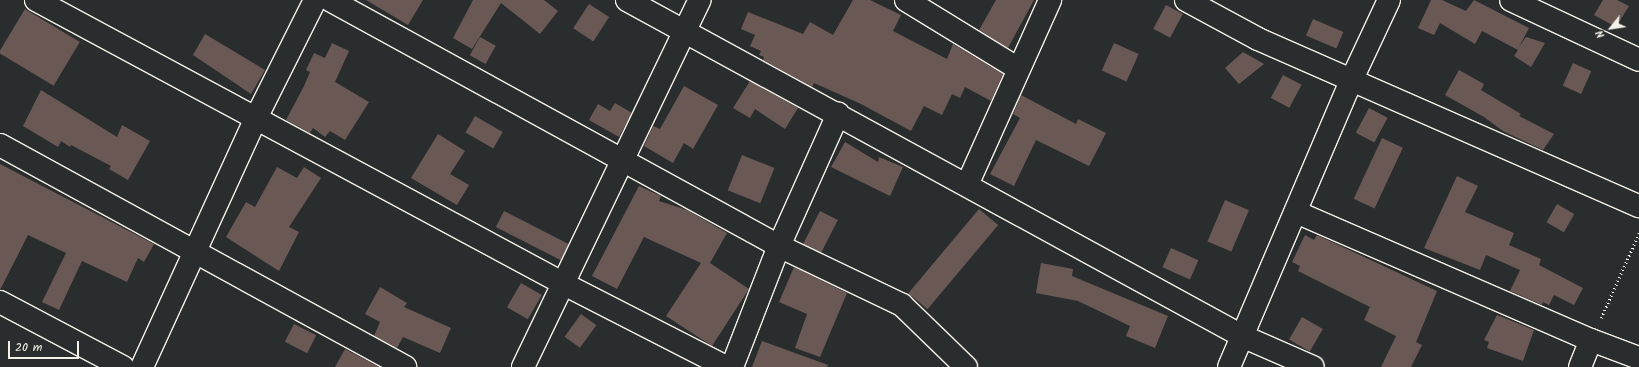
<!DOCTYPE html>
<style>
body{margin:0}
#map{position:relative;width:1639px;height:367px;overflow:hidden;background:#2a2d2e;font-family:Kalam,sans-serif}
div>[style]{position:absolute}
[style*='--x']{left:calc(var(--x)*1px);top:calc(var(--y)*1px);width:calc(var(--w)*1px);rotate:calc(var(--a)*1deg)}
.building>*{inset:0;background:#6a5855;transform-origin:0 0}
.path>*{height:2.5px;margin-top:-1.25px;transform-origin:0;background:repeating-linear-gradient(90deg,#f4f1e8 0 1px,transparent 0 4px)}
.roads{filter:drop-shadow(1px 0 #f4f1e8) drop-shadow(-1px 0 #f4f1e8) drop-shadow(0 1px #f4f1e8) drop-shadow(0 -1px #f4f1e8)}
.minor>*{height:22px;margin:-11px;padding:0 11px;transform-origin:11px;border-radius:11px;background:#2a2d2e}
span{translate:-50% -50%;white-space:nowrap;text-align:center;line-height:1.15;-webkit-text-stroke:4px #2a2d2e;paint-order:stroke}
.north{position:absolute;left:1591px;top:8px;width:40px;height:40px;-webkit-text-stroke:3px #2a2d2e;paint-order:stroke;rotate:240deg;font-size:11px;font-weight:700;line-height:16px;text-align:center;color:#f4f1e8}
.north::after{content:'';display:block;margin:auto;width:14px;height:18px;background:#f4f1e8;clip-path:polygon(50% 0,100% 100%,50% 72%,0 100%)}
.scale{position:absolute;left:8px;top:341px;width:71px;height:18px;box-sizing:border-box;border:2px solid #f4f1e8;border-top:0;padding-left:5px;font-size:12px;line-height:14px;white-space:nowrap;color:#f4f1e8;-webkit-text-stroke:3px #2a2d2e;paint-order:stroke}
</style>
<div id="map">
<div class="building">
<i style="clip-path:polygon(366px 0,423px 0,408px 25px)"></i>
<i style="clip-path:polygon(473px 0,544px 0,558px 11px,540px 34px,501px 3px,472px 49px,453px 38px)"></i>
<i style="clip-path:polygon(853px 0,870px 0,901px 15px,893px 31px,947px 59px,953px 44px,1003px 74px,991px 101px,965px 87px,960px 98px,952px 94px,942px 115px,924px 106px,911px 131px,861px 104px,814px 83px,812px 87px,763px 60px,764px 57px,759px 55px,761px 51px,750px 46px,755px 35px,741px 29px,748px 12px,803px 34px,810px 22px,833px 35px)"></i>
<i style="clip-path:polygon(996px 0,1034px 0,1008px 48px,979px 30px)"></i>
<i style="clip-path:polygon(1431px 0,1442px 0,1466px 11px,1474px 0,1529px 28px,1519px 47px,1526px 37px,1545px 43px,1531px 67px,1514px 56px,1518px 50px,1482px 31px,1475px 44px,1440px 23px,1434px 35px,1418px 28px)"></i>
<i style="clip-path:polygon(1603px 0,1617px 0,1629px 6px,1616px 27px,1594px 15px)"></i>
<i style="left:589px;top:4px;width:24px;height:29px;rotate:33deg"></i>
<i style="left:1166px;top:5px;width:19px;height:27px;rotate:28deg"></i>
<i style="left:25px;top:9px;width:64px;height:51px;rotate:31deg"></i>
<i style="left:1313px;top:19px;width:33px;height:18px;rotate:23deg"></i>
<i style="clip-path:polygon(205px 34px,265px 70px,251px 94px,193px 55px)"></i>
<i style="left:480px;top:37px;width:18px;height:21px;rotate:29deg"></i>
<i style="clip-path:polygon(332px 43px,349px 51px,335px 82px,369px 102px,345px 140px,330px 131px,325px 137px,313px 128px,310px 133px,286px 120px,304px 86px,310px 72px,306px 70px,314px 53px,325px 58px)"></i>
<i style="left:1114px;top:43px;width:27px;height:30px;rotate:24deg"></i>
<i style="clip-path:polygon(1243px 52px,1264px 64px,1239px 84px,1225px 68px)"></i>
<i style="left:1573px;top:63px;width:20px;height:25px;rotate:24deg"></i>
<i style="clip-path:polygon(1459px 70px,1484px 84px,1481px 90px,1521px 114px,1519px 116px,1554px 134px,1543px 150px,1503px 131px,1484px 117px,1445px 95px)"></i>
<i style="left:1283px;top:75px;width:21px;height:26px;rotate:28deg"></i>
<i style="clip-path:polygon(750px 81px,798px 108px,785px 129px,755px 109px,750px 118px,733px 108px)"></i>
<i style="clip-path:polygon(684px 86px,718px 105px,693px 149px,684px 143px,673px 163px,644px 146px,653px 126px,660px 129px)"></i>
<i style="clip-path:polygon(41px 90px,117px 137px,122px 125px,150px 141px,128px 180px,109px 169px,111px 166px,71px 145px,70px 147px,61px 141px,58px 147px,23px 126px)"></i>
<i style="clip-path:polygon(1021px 95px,1076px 124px,1078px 119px,1106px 133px,1089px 166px,1036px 140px,1014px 186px,990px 174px,1020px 118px,1013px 114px)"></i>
<i style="clip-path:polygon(615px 103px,632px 113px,619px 137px,589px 120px,598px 104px,610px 111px)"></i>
<i style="left:1369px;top:108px;width:21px;height:28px;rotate:28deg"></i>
<i style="left:475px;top:116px;width:32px;height:19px;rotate:30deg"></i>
<i style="clip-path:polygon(438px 134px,465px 151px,450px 174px,469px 185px,457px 205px,411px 178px)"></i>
<i style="left:1382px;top:138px;width:23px;height:67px;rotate:25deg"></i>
<i style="clip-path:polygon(845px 142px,878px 162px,879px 157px,903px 167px,890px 196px,831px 167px)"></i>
<i style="left:742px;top:155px;width:35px;height:38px;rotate:22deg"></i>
<i style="clip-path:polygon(0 164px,154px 244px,144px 262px,138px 258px,127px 282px,82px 261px,59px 310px,42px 302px,66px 253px,28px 235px,0 290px)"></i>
<i style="clip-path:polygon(277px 167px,297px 178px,304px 167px,321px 178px,289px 227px,299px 232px,279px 271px,226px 237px,246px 202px,255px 207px)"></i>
<i style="clip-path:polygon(1457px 176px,1478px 186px,1465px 212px,1514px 233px,1509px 245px,1541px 259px,1539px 265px,1583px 288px,1574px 305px,1554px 295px,1549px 305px,1543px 302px,1542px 305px,1510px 291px,1520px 270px,1486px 255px,1480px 270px,1424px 248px)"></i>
<i style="clip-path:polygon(639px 186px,661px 196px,659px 201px,687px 210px,727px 233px,710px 263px,749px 289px,712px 346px,666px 316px,701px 263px,644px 237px,617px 289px,592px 276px)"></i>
<i style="left:1225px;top:200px;width:26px;height:45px;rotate:23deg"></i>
<i style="left:1557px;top:204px;width:20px;height:21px;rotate:30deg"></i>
<i style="left:979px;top:209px;width:25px;height:110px;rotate:40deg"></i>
<i style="left:504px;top:211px;width:73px;height:18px;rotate:27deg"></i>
<i style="left:820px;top:211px;width:20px;height:37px;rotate:27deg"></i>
<i style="clip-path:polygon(1305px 235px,1314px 240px,1317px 235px,1437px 291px,1416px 342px,1422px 345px,1411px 367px,1381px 367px,1396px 336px,1364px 320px,1370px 307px,1298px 271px,1300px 266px,1292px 262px)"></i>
<i style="left:1171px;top:248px;width:30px;height:21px;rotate:24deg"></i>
<i style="clip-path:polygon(1041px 263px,1073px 269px,1072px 276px,1168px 316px,1155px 348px,1126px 336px,1130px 326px,1078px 301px,1036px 293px)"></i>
<i style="clip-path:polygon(794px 267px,847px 293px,820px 357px,795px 348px,807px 314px,779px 302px)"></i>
<i style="left:521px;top:283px;width:24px;height:28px;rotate:30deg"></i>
<i style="clip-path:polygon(380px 287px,407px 303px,404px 307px,451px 328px,440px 353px,403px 337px,397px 348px,374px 336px,380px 322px,365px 314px)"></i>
<i style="left:581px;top:314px;width:19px;height:28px;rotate:36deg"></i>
<i style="clip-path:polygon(1497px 315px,1534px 330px,1523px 361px,1487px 348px,1489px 342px,1484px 340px)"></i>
<i style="left:1302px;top:317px;width:24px;height:26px;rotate:30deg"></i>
<i style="left:294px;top:324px;width:25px;height:20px;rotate:27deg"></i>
<i style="clip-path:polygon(762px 341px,828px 365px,827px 367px,752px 367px)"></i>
<i style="clip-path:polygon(345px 349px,379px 367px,335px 367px)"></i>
</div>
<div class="path">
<i style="--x:1601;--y:318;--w:93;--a:-65.9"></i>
</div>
<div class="roads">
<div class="minor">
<i style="--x:36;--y:0;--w:600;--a:28.27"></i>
<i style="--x:564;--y:284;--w:182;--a:27.1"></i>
<i style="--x:330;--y:0;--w:512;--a:28.72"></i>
<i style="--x:779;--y:246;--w:136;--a:25.6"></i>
<i style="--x:902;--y:305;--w:89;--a:44.1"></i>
<i style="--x:627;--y:0;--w:701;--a:28.65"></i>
<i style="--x:1242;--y:336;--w:77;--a:23.6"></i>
<i style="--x:906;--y:0;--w:130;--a:31.5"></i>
<i style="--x:1186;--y:0;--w:82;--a:28.4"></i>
<i style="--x:1258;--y:39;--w:416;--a:23.7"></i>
<i style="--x:1511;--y:0;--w:141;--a:25.1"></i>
<i style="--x:0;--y:145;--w:462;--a:28.7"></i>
<i style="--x:967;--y:185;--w:203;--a:-65.8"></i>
<i style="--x:1296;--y:212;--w:322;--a:23.5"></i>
<i style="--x:1591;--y:340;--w:51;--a:20.6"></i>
<i style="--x:0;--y:302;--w:139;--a:27.9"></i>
<i style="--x:142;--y:367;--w:274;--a:-65.4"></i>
<i style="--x:256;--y:118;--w:132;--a:-63.4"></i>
<i style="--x:523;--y:367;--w:407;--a:-64.3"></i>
<i style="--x:732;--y:367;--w:130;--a:-68.8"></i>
<i style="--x:779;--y:246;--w:145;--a:-65.9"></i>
<i style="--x:1229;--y:367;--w:313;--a:-66.9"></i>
<i style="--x:1352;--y:79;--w:87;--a:-64.9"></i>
<i style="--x:1580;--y:367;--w:29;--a:-68"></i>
</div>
</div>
<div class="north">N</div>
<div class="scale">20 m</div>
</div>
